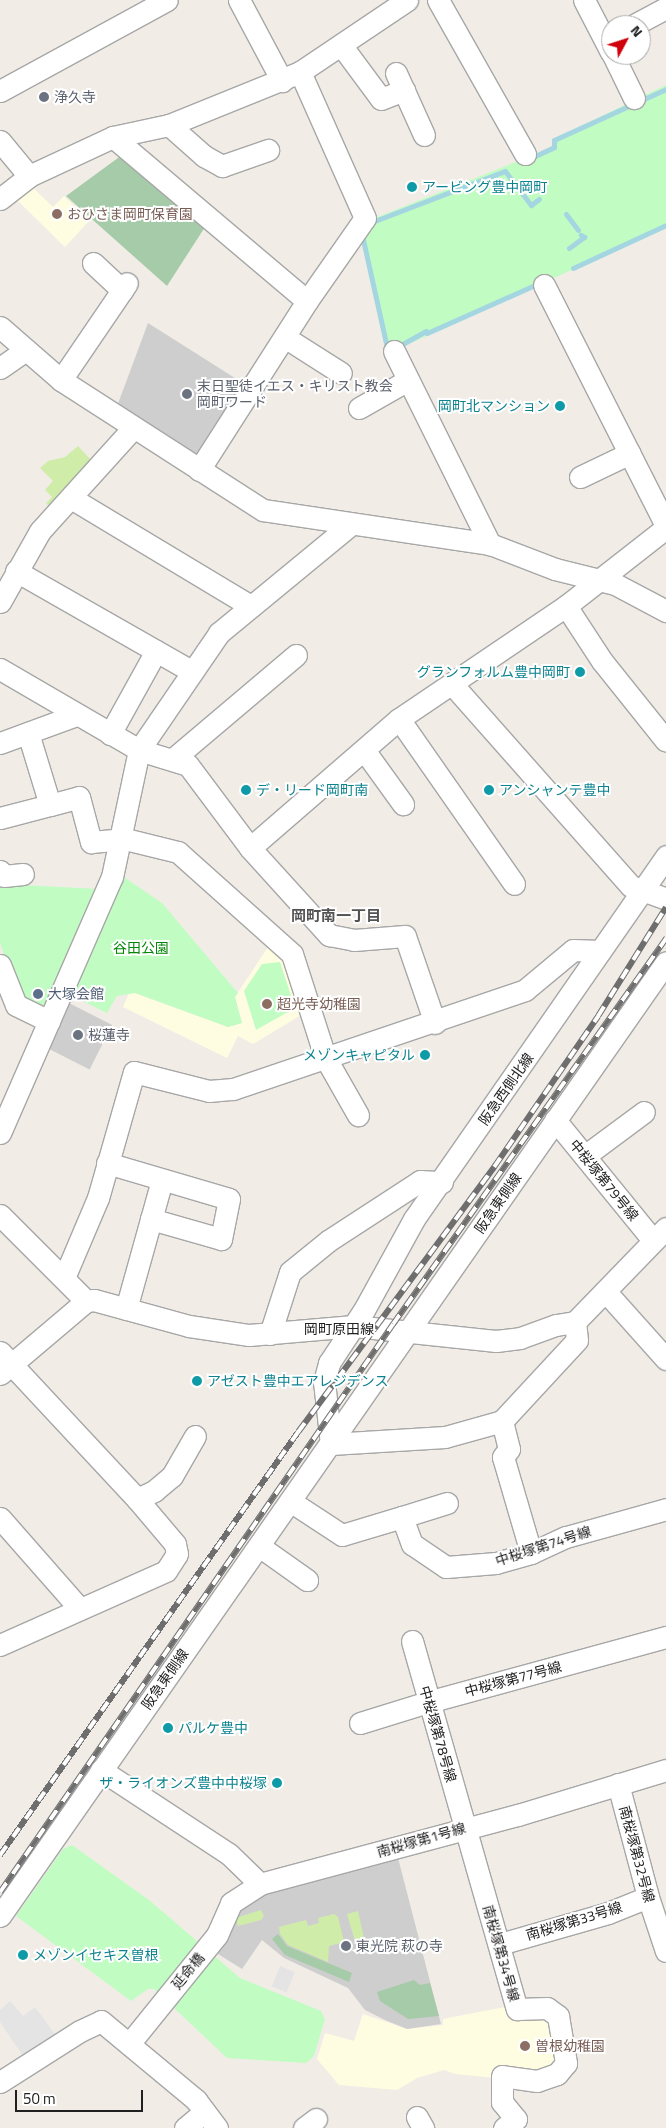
<!DOCTYPE html>
<meta charset="utf-8">
<style>
body{margin:0}
#map{position:relative;width:666px;height:2128px;overflow:hidden;background:#f1ede6;font-family:"Titillium Web","Noto Sans JP",sans-serif}
div>[style]{position:absolute}
[style*='--x']{left:calc(var(--x)*1px);top:calc(var(--y)*1px);width:calc(var(--w)*1px);rotate:calc(var(--a)*1deg)}
.education>*{inset:0;background:#fffde1}
.religious>*{inset:0;background:#cecece;transform-origin:0 0}
.grass>*{inset:0;background:#cfeda9}
.cemetery>*{inset:0;background:#a6cba9}
.park>*{inset:0;background:#c1fcc3}
.parking>*{inset:0;background:#e4e4e4;transform-origin:0 0}
.stream>*{height:5px;margin:-2.5px;padding:0 2.5px;transform-origin:2.5px;border-radius:2.5px;background:#a4d6e1}
.roads{filter:drop-shadow(1px 0 #a7a7a7) drop-shadow(-1px 0 #a7a7a7) drop-shadow(0 1px #a7a7a7) drop-shadow(0 -1px #a7a7a7)}
.minor>*{height:21px;margin:-10.5px;padding:0 10.5px;transform-origin:10.5px;border-radius:10.5px;background:#fff}
.rail>*{height:5.5px;margin-top:-2.75px;transform-origin:0;background:repeating-linear-gradient(90deg,#fff 0 11px,#6e6e6e 0 22px);box-sizing:border-box;border-block:1px solid #6e6e6e}
.dots>*{width:14px;height:14px;translate:-50% -50%;box-sizing:border-box;border:2px solid #fff;border-radius:50%}
span{translate:-50% -50%;white-space:nowrap;text-align:center;line-height:1.15;-webkit-text-stroke:4px #fff;paint-order:stroke}
.worship-label{font-size:14px;color:#5b616d}
.left{translate:0 -50%;text-align:left}
.culture-label{font-size:14px;color:#0d838f}
.right{translate:-100% -50%;text-align:right}
.education-label{font-size:14px;color:#785e54}
.park-label{font-size:14px;color:#068609}
.service-label{font-size:14px;color:#4e5e75}
.street-label{font-size:14px;color:#202020}
.neighbourhood-label{font-size:15px;color:#535353;font-weight:700}
.north{position:absolute;left:601px;top:15px;width:50px;height:50px;box-sizing:border-box;background:#fff;border:1px solid #a6a6a6;border-radius:50%;rotate:50deg;font-size:14px;font-weight:700;line-height:20px;text-align:center;color:#202020}
.north::after{content:'';display:block;margin:auto;width:18px;height:22px;background:#d0000c;clip-path:polygon(50% 0,100% 100%,50% 72%,0 100%)}
.scale{position:absolute;left:15px;top:2090px;width:128px;height:22px;box-sizing:border-box;border:2px solid #202020;border-top:0;padding-left:6px;font-size:15px;line-height:18px;white-space:nowrap;color:#202020;-webkit-text-stroke:4px #fff;paint-order:stroke}
</style>
<div id="map">
<div class="education">
<i style="clip-path:polygon(30px 185px,53px 207px,64px 196px,89px 221px,65px 247px,16px 199px)"></i>
<i style="clip-path:polygon(268px 947px,283px 961px,301px 1015px,253px 1044px,238px 1036px,227px 1058px,123px 1007px,129px 993px,135px 993px,228px 1027px,242px 1023px,235px 997px)"></i>
<i style="clip-path:polygon(510px 2006px,552px 2018px,556px 2069px,496px 2078px,455px 2074px,444px 2070px,417px 2078px,397px 2090px,339px 2085px,317px 2059px,325px 2033px,354px 2041px,363px 2014px,407px 2029px,443px 2025px,443px 2019px)"></i>
</div>
<div class="religious">
<i style="clip-path:polygon(148px 323px,246px 385px,198px 461px,116px 409px)"></i>
<i style="left:65px;top:1001px;width:53px;height:50px;rotate:27deg"></i>
<i style="clip-path:polygon(397px 1854px,441px 2024px,407px 2029px,385px 2020px,365px 2010px,348px 1988px,284px 1958px,262px 1940px,242px 1969px,218px 1954px,230px 1921px,243px 1899px)"></i>
</div>
<div class="grass">
<i style="clip-path:polygon(78px 446px,93px 462px,52px 510px,46px 503px,52px 497px,45px 490px,53px 481px,40px 468px,48px 461px,65px 457px)"></i>
<i style="clip-path:polygon(261px 1910px,264px 1916px,261px 1920px,238px 1926px,236px 1918px)"></i>
<i style="clip-path:polygon(358px 1911px,364px 1938px,355px 1941px,347px 1914px)"></i>
<i style="clip-path:polygon(334px 1914px,338px 1917px,344px 1942px,329px 1946px,328px 1962px,288px 1945px,280px 1934px,279px 1927px,306px 1920px,308px 1926px,319px 1923px,318px 1918px)"></i>
</div>
<div class="cemetery">
<i style="clip-path:polygon(122px 155px,205px 227px,167px 286px,66px 196px)"></i>
<i style="clip-path:polygon(278px 1934px,287px 1946px,352px 1973px,349px 1982px,285px 1955px,272px 1939px)"></i>
<i style="clip-path:polygon(414px 1980px,420px 1985px,430px 1983px,439px 2016px,408px 2019px,380px 2001px,377px 1992px)"></i>
</div>
<div class="park">
<i style="clip-path:polygon(666px 85px,666px 227px,387px 354px,361px 231px,375px 218px,553px 147px,552px 140px)"></i>
<i style="clip-path:polygon(121px 875px,162px 903px,238px 993px,235px 997px,242px 1023px,228px 1027px,135px 993px,117px 996px,107px 1013px,70px 995px)"></i>
<i style="clip-path:polygon(0 884px,100px 889px,44px 1014px,20px 1001px,0 943px)"></i>
<i style="clip-path:polygon(280px 962px,295px 1008px,256px 1030px,244px 991px,262px 964px)"></i>
<i style="clip-path:polygon(72px 1845px,149px 1900px,240px 1978px,321px 2011px,325px 2019px,314px 2056px,306px 2063px,227px 2058px,154px 1989px,148px 1989px,131px 2001px,16px 1916px,63px 1849px)"></i>
</div>
<div class="parking">
<i style="left:280px;top:1966px;width:16px;height:22px;rotate:22deg"></i>
<i style="clip-path:polygon(10px 2001px,23px 2016px,35px 2007px,58px 2038px,25px 2059px,0 2022px,0 2010px)"></i>
</div>
<div class="stream">
<i style="--x:535;--y:156;--w:21;--a:-25"></i>
<i style="--x:554;--y:147;--w:7;--a:-90"></i>
<i style="--x:554;--y:140;--w:123;--a:-24.5"></i>
<i style="--x:566;--y:214;--w:20;--a:53"></i>
<i style="--x:372;--y:222;--w:142;--a:-21"></i>
<i style="--x:505;--y:171;--w:43;--a:52.6"></i>
<i style="--x:531;--y:205;--w:10;--a:-37"></i>
<i style="--x:362;--y:235;--w:116;--a:77.5"></i>
<i style="--x:569;--y:248;--w:19;--a:-36"></i>
<i style="--x:584;--y:237;--w:4;--a:-146"></i>
<i style="--x:573;--y:268;--w:102;--a:-24.8"></i>
<i style="--x:397;--y:347;--w:33;--a:-29"></i>
<i style="--x:426;--y:331;--w:2;--a:63"></i>
<i style="--x:427;--y:333;--w:118;--a:-24"></i>
</div>
<div class="roads">
<div class="minor">
<i style="--x:239;--y:0;--w:92;--a:62"></i>
<i style="--x:438;--y:0;--w:177;--a:60.5"></i>
<i style="--x:584;--y:0;--w:59;--a:62.6"></i>
<i style="--x:634;--y:25;--w:36;--a:-28"></i>
<i style="--x:341;--y:45;--w:67;--a:53.5"></i>
<i style="--x:381;--y:99;--w:25;--a:-21"></i>
<i style="--x:613;--y:55;--w:48;--a:64"></i>
<i style="--x:396;--y:73;--w:68;--a:65.7"></i>
<i style="--x:0;--y:91;--w:190;--a:-28.6"></i>
<i style="--x:169;--y:125;--w:47;--a:41.5"></i>
<i style="--x:204;--y:156;--w:21;--a:29"></i>
<i style="--x:222;--y:166;--w:49;--a:-19.2"></i>
<i style="--x:113;--y:137;--w:254;--a:40.2"></i>
<i style="--x:0;--y:141;--w:45;--a:50.4"></i>
<i style="--x:0;--y:199;--w:37;--a:-38"></i>
<i style="--x:29;--y:176;--w:93;--a:-24.9"></i>
<i style="--x:113;--y:137;--w:57;--a:-12.1"></i>
<i style="--x:169;--y:125;--w:141;--a:-22"></i>
<i style="--x:300;--y:72;--w:129;--a:-33.9"></i>
<i style="--x:93;--y:263;--w:40;--a:43"></i>
<i style="--x:544;--y:285;--w:269;--a:63.1"></i>
<i style="--x:0;--y:327;--w:81;--a:41"></i>
<i style="--x:61;--y:380;--w:240;--a:32.8"></i>
<i style="--x:263;--y:510;--w:230;--a:8.5"></i>
<i style="--x:490;--y:544;--w:70;--a:21"></i>
<i style="--x:555;--y:569;--w:62;--a:14"></i>
<i style="--x:615;--y:584;--w:58;--a:27.9"></i>
<i style="--x:286;--y:338;--w:65;--a:32.5"></i>
<i style="--x:394;--y:351;--w:216;--a:63.6"></i>
<i style="--x:0;--y:368;--w:29;--a:-35"></i>
<i style="--x:61;--y:380;--w:117;--a:-55.8"></i>
<i style="--x:359;--y:408;--w:56;--a:-29.7"></i>
<i style="--x:199;--y:470;--w:201;--a:-57.4"></i>
<i style="--x:307;--y:301;--w:101;--a:-55.1"></i>
<i style="--x:365;--y:218;--w:160;--a:-114"></i>
<i style="--x:580;--y:477;--w:55;--a:-25.6"></i>
<i style="--x:71;--y:498;--w:210;--a:31"></i>
<i style="--x:16;--y:571;--w:202;--a:29.7"></i>
<i style="--x:0;--y:602;--w:81;--a:-60.6"></i>
<i style="--x:40;--y:531;--w:139;--a:-47.9"></i>
<i style="--x:566;--y:606;--w:66;--a:56.8"></i>
<i style="--x:602;--y:661;--w:102;--a:51.3"></i>
<i style="--x:0;--y:669;--w:161;--a:30.2"></i>
<i style="--x:139;--y:750;--w:51;--a:17"></i>
<i style="--x:188;--y:765;--w:104;--a:53.2"></i>
<i style="--x:250;--y:848;--w:118;--a:47.8"></i>
<i style="--x:329;--y:935;--w:25;--a:11"></i>
<i style="--x:354;--y:940;--w:51;--a:-4.5"></i>
<i style="--x:405;--y:936;--w:92;--a:71"></i>
<i style="--x:452;--y:684;--w:270;--a:48.5"></i>
<i style="--x:631;--y:886;--w:37;--a:20"></i>
<i style="--x:399;--y:719;--w:201;--a:55.1"></i>
<i style="--x:28;--y:733;--w:75;--a:73"></i>
<i style="--x:50;--y:805;--w:30;--a:-15"></i>
<i style="--x:79;--y:797;--w:47;--a:75.1"></i>
<i style="--x:91;--y:842;--w:34;--a:-5"></i>
<i style="--x:125;--y:839;--w:55;--a:13.8"></i>
<i style="--x:178;--y:852;--w:153;--a:41.8"></i>
<i style="--x:292;--y:954;--w:108;--a:72.2"></i>
<i style="--x:325;--y:1057;--w:67;--a:60.4"></i>
<i style="--x:110;--y:734;--w:95;--a:-61"></i>
<i style="--x:0;--y:743;--w:81;--a:-20.2"></i>
<i style="--x:364;--y:750;--w:67;--a:54.2"></i>
<i style="--x:173;--y:759;--w:161;--a:-40.2"></i>
<i style="--x:0;--y:818;--w:52;--a:-14.6"></i>
<i style="--x:250;--y:848;--w:197;--a:-40.9"></i>
<i style="--x:399;--y:719;--w:202;--a:-34.1"></i>
<i style="--x:566;--y:606;--w:127;--a:-38"></i>
<i style="--x:0;--y:871;--w:6;--a:51"></i>
<i style="--x:4;--y:876;--w:19;--a:-6"></i>
<i style="--x:0;--y:965;--w:43;--a:68.2"></i>
<i style="--x:16;--y:1005;--w:37;--a:26"></i>
<i style="--x:555;--y:1120;--w:155;--a:50.8"></i>
<i style="--x:0;--y:1133;--w:279;--a:-66.4"></i>
<i style="--x:112;--y:877;--w:130;--a:-78"></i>
<i style="--x:139;--y:750;--w:142;--a:-55.6"></i>
<i style="--x:219;--y:633;--w:171;--a:-39.5"></i>
<i style="--x:586;--y:1155;--w:72;--a:-36.6"></i>
<i style="--x:107;--y:1163;--w:127;--a:16.4"></i>
<i style="--x:229;--y:1199;--w:41;--a:101.3"></i>
<i style="--x:221;--y:1239;--w:73;--a:-164.1"></i>
<i style="--x:0;--y:1215;--w:122;--a:45"></i>
<i style="--x:64;--y:1278;--w:87;--a:-67"></i>
<i style="--x:98;--y:1198;--w:131;--a:-74.1"></i>
<i style="--x:134;--y:1072;--w:77;--a:14.2"></i>
<i style="--x:209;--y:1091;--w:24;--a:-5"></i>
<i style="--x:233;--y:1089;--w:308;--a:-18.7"></i>
<i style="--x:525;--y:990;--w:62;--a:-39.8"></i>
<i style="--x:573;--y:950;--w:27;--a:2"></i>
<i style="--x:606;--y:1292;--w:90;--a:48.2"></i>
<i style="--x:126;--y:1309;--w:134;--a:-74.4"></i>
<i style="--x:270;--y:1334;--w:65;--a:-72.1"></i>
<i style="--x:290;--y:1272;--w:49;--a:-39.2"></i>
<i style="--x:328;--y:1241;--w:110;--a:-33.1"></i>
<i style="--x:420;--y:1181;--w:22;--a:3"></i>
<i style="--x:0;--y:1352;--w:201;--a:47"></i>
<i style="--x:137;--y:1499;--w:59;--a:49.8"></i>
<i style="--x:175;--y:1544;--w:10;--a:79"></i>
<i style="--x:177;--y:1554;--w:20;--a:123"></i>
<i style="--x:166;--y:1571;--w:182;--a:156"></i>
<i style="--x:0;--y:1374;--w:113;--a:-40.3"></i>
<i style="--x:86;--y:1301;--w:8;--a:-7"></i>
<i style="--x:94;--y:1300;--w:98;--a:15.3"></i>
<i style="--x:189;--y:1326;--w:61;--a:8.5"></i>
<i style="--x:249;--y:1335;--w:105;--a:-4.9"></i>
<i style="--x:354;--y:1326;--w:143;--a:6"></i>
<i style="--x:496;--y:1341;--w:24;--a:-7"></i>
<i style="--x:520;--y:1338;--w:38;--a:-20"></i>
<i style="--x:556;--y:1325;--w:19;--a:-9"></i>
<i style="--x:575;--y:1322;--w:131;--a:-45.9"></i>
<i style="--x:502;--y:1421;--w:29;--a:76"></i>
<i style="--x:509;--y:1449;--w:10;--a:127"></i>
<i style="--x:503;--y:1457;--w:100;--a:73.7"></i>
<i style="--x:331;--y:1444;--w:62;--a:-96.4"></i>
<i style="--x:324;--y:1382;--w:20;--a:-75"></i>
<i style="--x:329;--y:1363;--w:64;--a:-56.6"></i>
<i style="--x:364;--y:1310;--w:104;--a:-61.2"></i>
<i style="--x:414;--y:1219;--w:442;--a:-55.2"></i>
<i style="--x:331;--y:1444;--w:114;--a:-3.5"></i>
<i style="--x:445;--y:1437;--w:59;--a:-15.7"></i>
<i style="--x:502;--y:1421;--w:110;--a:-47.2"></i>
<i style="--x:577;--y:1340;--w:18;--a:-96"></i>
<i style="--x:137;--y:1499;--w:19;--a:-25"></i>
<i style="--x:154;--y:1491;--w:23;--a:-40"></i>
<i style="--x:172;--y:1476;--w:46;--a:-60.1"></i>
<i style="--x:290;--y:1501;--w:62;--a:33.2"></i>
<i style="--x:342;--y:1535;--w:63;--a:-16.7"></i>
<i style="--x:402;--y:1517;--w:29;--a:70"></i>
<i style="--x:412;--y:1544;--w:41;--a:34.1"></i>
<i style="--x:446;--y:1567;--w:50;--a:-4.6"></i>
<i style="--x:496;--y:1563;--w:36;--a:-16"></i>
<i style="--x:531;--y:1553;--w:38;--a:-25"></i>
<i style="--x:566;--y:1537;--w:104;--a:-15.6"></i>
<i style="--x:402;--y:1517;--w:47;--a:-17.3"></i>
<i style="--x:0;--y:1518;--w:121;--a:48.7"></i>
<i style="--x:259;--y:1546;--w:59;--a:35.3"></i>
<i style="--x:412;--y:1641;--w:383;--a:74.1"></i>
<i style="--x:517;--y:2009;--w:30;--a:-2"></i>
<i style="--x:547;--y:2008;--w:14;--a:36"></i>
<i style="--x:558;--y:2016;--w:48;--a:80.3"></i>
<i style="--x:566;--y:2063;--w:14;--a:129"></i>
<i style="--x:557;--y:2074;--w:21;--a:161"></i>
<i style="--x:537;--y:2081;--w:35;--a:-172"></i>
<i style="--x:502;--y:2076;--w:26;--a:90"></i>
<i style="--x:502;--y:2102;--w:22;--a:51"></i>
<i style="--x:516;--y:2119;--w:15;--a:143"></i>
<i style="--x:360;--y:1723;--w:71;--a:-17.2"></i>
<i style="--x:428;--y:1702;--w:247;--a:-15.3"></i>
<i style="--x:101;--y:1770;--w:153;--a:33.3"></i>
<i style="--x:229;--y:1854;--w:43;--a:44.1"></i>
<i style="--x:618;--y:1784;--w:117;--a:75.1"></i>
<i style="--x:648;--y:1897;--w:57;--a:71.6"></i>
<i style="--x:0;--y:1916;--w:1163;--a:-55.08"></i>
<i style="--x:500;--y:1944;--w:112;--a:-16"></i>
<i style="--x:608;--y:1913;--w:43;--a:-21.8"></i>
<i style="--x:129;--y:2044;--w:140;--a:-51.1"></i>
<i style="--x:217;--y:1935;--w:35;--a:-66"></i>
<i style="--x:231;--y:1903;--w:35;--a:-33"></i>
<i style="--x:260;--y:1884;--w:267;--a:-15"></i>
<i style="--x:518;--y:1815;--w:155;--a:-16.9"></i>
<i style="--x:0;--y:2082;--w:95;--a:-32.5"></i>
<i style="--x:80;--y:2031;--w:23;--a:-25"></i>
<i style="--x:101;--y:2021;--w:124;--a:39.7"></i>
<i style="--x:196;--y:2100;--w:35;--a:53"></i>
<i style="--x:417;--y:2117;--w:13;--a:61"></i>
<i style="--x:185;--y:2128;--w:25;--a:-40"></i>
<i style="--x:304;--y:2128;--w:15;--a:-37"></i>
</div>
</div>
<div class="rail">
<i style="--x:0;--y:1855;--w:517;--a:-54.84"></i>
<i style="--x:298;--y:1432;--w:330;--a:-53.5"></i>
<i style="--x:494;--y:1167;--w:183;--a:-55.4"></i>
<i style="--x:598;--y:1016;--w:128;--a:-58"></i>
<i style="--x:0;--y:1892;--w:691;--a:-55.32"></i>
<i style="--x:393;--y:1324;--w:473;--a:-54.7"></i>
</div>
<div class="dots">
<i style="left:44px;top:97px;background:#6b7280"></i>
<i style="left:412px;top:187px;background:#0f9aa8"></i>
<i style="left:57px;top:214px;background:#8d6e63"></i>
<i style="left:187px;top:394px;background:#6b7280"></i>
<i style="left:560px;top:406px;background:#0f9aa8"></i>
<i style="left:580px;top:672px;background:#0f9aa8"></i>
<i style="left:246px;top:790px;background:#0f9aa8"></i>
<i style="left:489px;top:790px;background:#0f9aa8"></i>
<i style="left:38px;top:994px;background:#5c6f8a"></i>
<i style="left:267px;top:1004px;background:#8d6e63"></i>
<i style="left:78px;top:1035px;background:#6b7280"></i>
<i style="left:425px;top:1055px;background:#0f9aa8"></i>
<i style="left:197px;top:1381px;background:#0f9aa8"></i>
<i style="left:168px;top:1728px;background:#0f9aa8"></i>
<i style="left:277px;top:1783px;background:#0f9aa8"></i>
<i style="left:346px;top:1946px;background:#6b7280"></i>
<i style="left:23px;top:1955px;background:#0f9aa8"></i>
<i style="left:525px;top:2046px;background:#8d6e63"></i>
</div>
<div class="worship-label">
<span class="left" style="left:54px;top:97px">浄久寺</span>
<span class="left" style="left:197px;top:394px">末日聖徒イエス・キリスト教会<br>岡町ワード</span>
<span class="left" style="left:88px;top:1035px">桜蓮寺</span>
<span class="left" style="left:356px;top:1946px">東光院 萩の寺</span>
</div>
<div class="culture-label">
<span class="left" style="left:422px;top:187px">アービング豊中岡町</span>
<span class="right" style="left:550px;top:406px">岡町北マンション</span>
<span class="right" style="left:570px;top:672px">グランフォルム豊中岡町</span>
<span class="left" style="left:256px;top:790px">デ・リード岡町南</span>
<span class="left" style="left:499px;top:790px">アンシャンテ豊中</span>
<span class="right" style="left:415px;top:1055px">メゾンキャピタル</span>
<span class="left" style="left:207px;top:1381px">アゼスト豊中エアレジデンス</span>
<span class="left" style="left:178px;top:1728px">パルケ豊中</span>
<span class="right" style="left:267px;top:1783px">ザ・ライオンズ豊中中桜塚</span>
<span class="left" style="left:33px;top:1955px">メゾンイセキス曽根</span>
</div>
<div class="education-label">
<span class="left" style="left:67px;top:214px">おひさま岡町保育園</span>
<span class="left" style="left:277px;top:1004px">超光寺幼稚園</span>
<span class="left" style="left:535px;top:2046px">曽根幼稚園</span>
</div>
<div class="park-label">
<span style="left:141px;top:948px">谷田公園</span>
</div>
<div class="service-label">
<span class="left" style="left:48px;top:994px">大塚会館</span>
</div>
<div class="street-label">
<span style="left:506px;top:1089px;rotate:-55deg">阪急西側北線</span>
<span style="left:604px;top:1180px;rotate:51deg">中桜塚第79号線</span>
<span style="left:498px;top:1203px;rotate:-55deg">阪急東側線</span>
<span style="left:339px;top:1329px">岡町原田線</span>
<span style="left:543px;top:1546px;rotate:-18deg">中桜塚第74号線</span>
<span style="left:165px;top:1679px;rotate:-55deg">阪急東側線</span>
<span style="left:513px;top:1679px;rotate:-15deg">中桜塚第77号線</span>
<span style="left:438px;top:1734px;rotate:74deg">中桜塚第78号線</span>
<span style="left:421px;top:1840px;rotate:-16deg">南桜塚第1号線</span>
<span style="left:637px;top:1854px;rotate:75deg">南桜塚第32号線</span>
<span style="left:574px;top:1921px;rotate:-17deg">南桜塚第33号線</span>
<span style="left:501px;top:1953px;rotate:74deg">南桜塚第34号線</span>
<span style="left:188px;top:1971px;rotate:-50deg">延命橋</span>
</div>
<div class="neighbourhood-label">
<span style="left:336px;top:916px">岡町南一丁目</span>
</div>
<div class="north">N</div>
<div class="scale">50 m</div>
</div>
